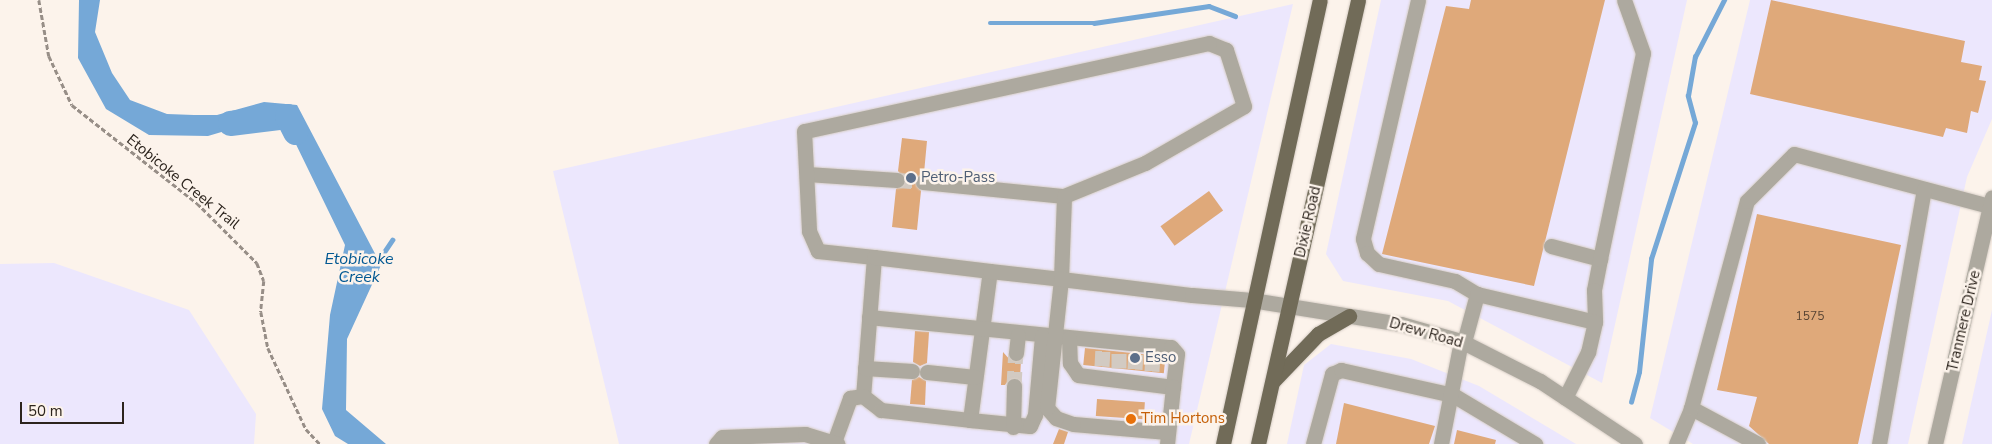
<!DOCTYPE html>
<html>
<head>
<meta charset="utf-8">
<style>
	body { margin:0 }
	#map { position:relative; width:1992px; height:444px; overflow:hidden; background:#fcf3eb; font-family:"Nunito Sans",sans-serif }
	div>[style] { position:absolute }
	.industrial>* { inset:0; background:#ece7fd }
	.water>* { inset:0; background:#75a8d7 }
	.stream>* { height:4.5px; margin:-2.25px; padding:0 2.25px; transform-origin:2.25px; border-radius:2.25px; background:#75a8d7 }
	.river>* { height:25px; margin:-12.5px; padding:0 12.5px; transform-origin:12.5px; border-radius:12.5px; background:#75a8d7 }
	.building>* { inset:0; background:#dfa97a; transform-origin:0 0 }
	.minor-tunnel>* { height:15px; margin-top:-7.5px; transform-origin:0; background:repeating-linear-gradient(90deg,#d2cac2 0 15px,transparent 0 23px) }
	.path>* { height:2.5px; margin-top:-1.25px; transform-origin:0; background:repeating-linear-gradient(90deg,#978e87 0 5px,transparent 0 7.5px) }
	.roads { filter:drop-shadow(0 0 1px #d7cec6) drop-shadow(0 0 1px #d7cec6) }
	.minor>* { height:15px; margin:-7.5px; padding:0 7.5px; transform-origin:7.5px; border-radius:7.5px; background:#ada99f }
	.major>* { height:15px; margin:-7.5px; padding:0 7.5px; transform-origin:7.5px; border-radius:7.5px; background:#716b58 }
	.dots>* { width:14px; height:14px; translate:-50% -50%; box-sizing:border-box; border:2px solid #fcf3eb; border-radius:50% }
	span { translate:-50% -50%; white-space:nowrap; text-align:center; line-height:1.15; -webkit-text-stroke:5px #fcf3eb; paint-order:stroke }
	.number-label { font-size:12px; color:#594534 }
	.number-label span { -webkit-text-stroke-width:0 }
	.service-label { font-size:15px; color:#4e5e75 }
	.left { translate:0 -50%; text-align:left }
	.street-label { font-size:15px; color:#2c241d }
	.food-label { font-size:15px; color:#c56008 }
	.water-label { font-size:16px; color:#025892; font-style:italic }
	.scale { position:absolute; left:20px; top:402px; width:104px; height:22px; box-sizing:border-box; border:2px solid #2c241d; border-top:0; padding-left:6px; font-size:15px; line-height:18px; white-space:nowrap; color:#2c241d; -webkit-text-stroke:4px #fcf3eb; paint-order:stroke }
</style>
</head>
<body>
<div id="map">
	<div class="industrial">
		<div style="clip-path:polygon(1381px 0,1687px 0,1602px 383px,1448px 301px,1343px 281px,1326px 254px)"></div>
		<div style="clip-path:polygon(1750px 0,1992px 0,1992px 119px,1967px 177px,1908px 444px,1693px 444px,1650px 418px)"></div>
		<div style="clip-path:polygon(1293px 4px,1189px 444px,619px 444px,553px 171px)"></div>
		<div style="clip-path:polygon(54px 263px,189px 310px,256px 414px,254px 444px,0 444px,0 264px)"></div>
		<div style="clip-path:polygon(1992px 310px,1992px 444px,1962px 444px)"></div>
		<div style="clip-path:polygon(1331px 344px,1411px 359px,1479px 386px,1576px 444px,1287px 444px,1304px 365px)"></div>
	</div>
	<div class="water">
		<div style="clip-path:polygon(79px 0,100px 0,95px 32px,112px 73px,130px 100px,167px 114px,194px 115px,217px 115px,264px 102px,297px 105px,381px 265px,347px 339px,346px 410px,386px 444px,348px 444px,335px 436px,322px 409px,330px 315px,345px 245px,289px 130px,269px 118px,208px 136px,149px 135px,106px 109px,78px 58px)"></div>
	</div>
	<div class="stream">
		<div style="left:990px;top:23px;width:104px"></div>
		<div style="left:1094px;top:23px;width:116px;rotate:-8.4deg"></div>
		<div style="left:1209px;top:6px;width:28px;rotate:21deg"></div>
		<div style="left:376px;top:264px;width:29px;rotate:-56deg"></div>
		<div style="left:1631px;top:402px;width:31px;rotate:-75deg"></div>
		<div style="left:1639px;top:372px;width:114px;rotate:-83.9deg"></div>
		<div style="left:1651px;top:259px;width:143px;rotate:-72.1deg"></div>
		<div style="left:1695px;top:123px;width:28px;rotate:-105deg"></div>
		<div style="left:1688px;top:96px;width:40px;rotate:-80deg"></div>
		<div style="left:1695px;top:57px;width:64px;rotate:-63deg"></div>
	</div>
	<div class="river">
		<div style="left:230px;top:123px;width:57px;rotate:-7deg"></div>
		<div style="left:287px;top:116px;width:18px;rotate:63deg"></div>
	</div>
	<div class="building">
		<div style="clip-path:polygon(1471px 0,1605px 0,1534px 286px,1382px 254px,1446px 6px,1469px 9px)"></div>
		<div style="clip-path:polygon(1771px 0,1965px 41px,1961px 62px,1982px 66px,1979px 80px,1986px 81px,1978px 113px,1971px 111px,1967px 133px,1946px 128px,1943px 137px,1750px 94px)"></div>
		<div style="clip-path:polygon(902px 138px,927px 141px,924px 173px,914px 181px,921px 191px,917px 230px,892px 227px,896px 189px,906px 181px,898px 171px)"></div>
		<div style="left:1209px;top:191px;width:24px;height:60px;rotate:54deg"></div>
		<div style="clip-path:polygon(1757px 214px,1901px 245px,1858px 444px,1769px 444px,1749px 426px,1757px 397px,1717px 390px)"></div>
		<div style="clip-path:polygon(915px 331px,929px 332px,927px 363px,920px 366px,913px 362px)"></div>
		<div style="left:1085px;top:348px;width:81px;height:17px;rotate:6deg"></div>
		<div style="clip-path:polygon(1003px 352px,1011px 361px,1021px 360px,1020px 379px,1010px 378px,1005px 385px,1001px 385px)"></div>
		<div style="clip-path:polygon(919px 377px,926px 381px,925px 405px,910px 404px,912px 380px)"></div>
		<div style="left:1097px;top:399px;width:48px;height:17px;rotate:4deg"></div>
		<div style="clip-path:polygon(1344px 403px,1435px 426px,1429px 444px,1336px 444px)"></div>
		<div style="clip-path:polygon(1059px 429px,1068px 432px,1064px 444px,1053px 444px)"></div>
		<div style="clip-path:polygon(1457px 430px,1496px 440px,1495px 444px,1454px 444px)"></div>
	</div>
	<div class="minor-tunnel">
		<div style="left:897px;top:180px;width:26px;rotate:4deg"></div>
		<div style="left:1102px;top:366px;width:17px;rotate:-87deg"></div>
		<div style="left:1119px;top:368px;width:18px;rotate:-90deg"></div>
		<div style="left:1135px;top:369px;width:17px;rotate:-87deg"></div>
		<div style="left:1152px;top:371px;width:18px;rotate:-87deg"></div>
		<div style="left:1014px;top:386px;width:33px;rotate:-87deg"></div>
	</div>
	<div class="path">
		<div style="left:39px;top:0;width:57px;rotate:79.9deg"></div>
		<div style="left:49px;top:56px;width:54px;rotate:64.9deg"></div>
		<div style="left:72px;top:105px;width:159px;rotate:38.1deg"></div>
		<div style="left:197px;top:203px;width:85px;rotate:45deg"></div>
		<div style="left:257px;top:263px;width:19px;rotate:69deg"></div>
		<div style="left:264px;top:281px;width:31px;rotate:96deg"></div>
		<div style="left:261px;top:312px;width:37px;rotate:79deg"></div>
		<div style="left:268px;top:348px;width:89px;rotate:64.9deg"></div>
		<div style="left:306px;top:429px;width:21px;rotate:47deg"></div>
	</div>
	<div class="roads">
		<div class="minor">
			<div style="left:1418px;top:0;width:245px;rotate:103deg"></div>
			<div style="left:1363px;top:239px;width:15px;rotate:74deg"></div>
			<div style="left:1367px;top:253px;width:16px;rotate:43deg"></div>
			<div style="left:1379px;top:264px;width:78px;rotate:12.6deg"></div>
			<div style="left:1455px;top:281px;width:26px;rotate:31deg"></div>
			<div style="left:807px;top:174px;width:90px;rotate:3.8deg"></div>
			<div style="left:923px;top:182px;width:142px;rotate:5.7deg"></div>
			<div style="left:1551px;top:246px;width:51px;rotate:14.9deg"></div>
			<div style="left:1600px;top:259px;width:32px;rotate:101deg"></div>
			<div style="left:1594px;top:290px;width:32px;rotate:88deg"></div>
			<div style="left:874px;top:257px;width:139px;rotate:94.5deg"></div>
			<div style="left:863px;top:396px;width:23px;rotate:38deg"></div>
			<div style="left:881px;top:410px;width:90px;rotate:6.4deg"></div>
			<div style="left:970px;top:420px;width:150px;rotate:-82.4deg"></div>
			<div style="left:1600px;top:259px;width:210px;rotate:-78.2deg"></div>
			<div style="left:1643px;top:53px;width:56px;rotate:-109.7deg"></div>
			<div style="left:869px;top:317px;width:303px;rotate:5.7deg"></div>
			<div style="left:1171px;top:347px;width:9px;rotate:49deg"></div>
			<div style="left:1177px;top:354px;width:33px;rotate:97deg"></div>
			<div style="left:1069px;top:338px;width:25px;rotate:88deg"></div>
			<div style="left:1070px;top:363px;width:14px;rotate:56deg"></div>
			<div style="left:1078px;top:375px;width:96px;rotate:7.2deg"></div>
			<div style="left:1173px;top:387px;width:57px;rotate:96deg"></div>
			<div style="left:1464px;top:342px;width:50px;rotate:-74.8deg"></div>
			<div style="left:1477px;top:294px;width:121px;rotate:13.3deg"></div>
			<div style="left:1595px;top:322px;width:31px;rotate:103deg"></div>
			<div style="left:1588px;top:352px;width:51px;rotate:116.6deg"></div>
			<div style="left:1016px;top:353px;width:18px;rotate:-84deg"></div>
			<div style="left:865px;top:368px;width:47px;rotate:3.7deg"></div>
			<div style="left:927px;top:372px;width:48px;rotate:5.9deg"></div>
			<div style="left:1691px;top:408px;width:76px;rotate:28.2deg"></div>
			<div style="left:970px;top:420px;width:60px;rotate:5.7deg"></div>
			<div style="left:1030px;top:426px;width:12px;rotate:-66deg"></div>
			<div style="left:1035px;top:415px;width:79px;rotate:-84.9deg"></div>
			<div style="left:1013px;top:427px;width:41px;rotate:-88.6deg"></div>
			<div style="left:1167px;top:432px;width:94px;rotate:-175.1deg"></div>
			<div style="left:1073px;top:424px;width:18px;rotate:-161deg"></div>
			<div style="left:1056px;top:418px;width:13px;rotate:-132deg"></div>
			<div style="left:1047px;top:408px;width:130px;rotate:-83.8deg"></div>
			<div style="left:1061px;top:279px;width:83px;rotate:-87.9deg"></div>
			<div style="left:1064px;top:196px;width:87px;rotate:-22.2deg"></div>
			<div style="left:1145px;top:163px;width:114px;rotate:-29.9deg"></div>
			<div style="left:1244px;top:106px;width:59px;rotate:-107.8deg"></div>
			<div style="left:1226px;top:50px;width:18px;rotate:-158deg"></div>
			<div style="left:1209px;top:43px;width:414px;rotate:167.7deg"></div>
			<div style="left:804px;top:131px;width:100px;rotate:87.1deg"></div>
			<div style="left:809px;top:231px;width:22px;rotate:66deg"></div>
			<div style="left:818px;top:251px;width:56px;rotate:6.1deg"></div>
			<div style="left:874px;top:257px;width:117px;rotate:6.9deg"></div>
			<div style="left:990px;top:271px;width:71px;rotate:6.4deg"></div>
			<div style="left:1061px;top:279px;width:132px;rotate:7deg"></div>
			<div style="left:1192px;top:295px;width:60px;rotate:4.8deg"></div>
			<div style="left:1252px;top:300px;width:151px;rotate:9.2deg"></div>
			<div style="left:1401px;top:324px;width:62px;rotate:15.8deg"></div>
			<div style="left:1461px;top:341px;width:89px;rotate:26.9deg"></div>
			<div style="left:1540px;top:381px;width:114px;rotate:33.6deg"></div>
			<div style="left:834px;top:442px;width:47px;rotate:-70deg"></div>
			<div style="left:850px;top:398px;width:13px;rotate:-9deg"></div>
			<div style="left:716px;top:444px;width:9px;rotate:-49deg"></div>
			<div style="left:722px;top:437px;width:83px;rotate:-2.1deg"></div>
			<div style="left:805px;top:434px;width:34px;rotate:17deg"></div>
			<div style="left:1313px;top:444px;width:73px;rotate:-74.8deg"></div>
			<div style="left:1332px;top:374px;width:10px;rotate:-24deg"></div>
			<div style="left:1341px;top:370px;width:115px;rotate:12.6deg"></div>
			<div style="left:1453px;top:395px;width:96px;rotate:30.9deg"></div>
			<div style="left:1441px;top:444px;width:105px;rotate:-79deg"></div>
			<div style="left:1676px;top:444px;width:39px;rotate:-67deg"></div>
			<div style="left:1691px;top:408px;width:214px;rotate:-74.9deg"></div>
			<div style="left:1747px;top:201px;width:66px;rotate:-45deg"></div>
			<div style="left:1794px;top:154px;width:203px;rotate:14.9deg"></div>
			<div style="left:1879px;top:444px;width:259px;rotate:-80deg"></div>
			<div style="left:1935px;top:444px;width:253px;rotate:-77deg"></div>
		</div>
		<div class="major">
			<div style="left:1273px;top:381px;width:65px;rotate:-46.2deg"></div>
			<div style="left:1318px;top:334px;width:36px;rotate:-30deg"></div>
			<div style="left:1223px;top:444px;width:454px;rotate:-77.7deg"></div>
			<div style="left:1258px;top:444px;width:455px;rotate:-77.3deg"></div>
		</div>
	</div>
	<div class="dots">
		<div style="left:911px;top:178px;background:#5c6f8a"></div>
		<div style="left:1135px;top:358px;background:#5c6f8a"></div>
		<div style="left:1131px;top:419px;background:#e8710a"></div>
	</div>
	<div class="number-label">
		<span style="left:1810px;top:317px">1575</span>
	</div>
	<div class="service-label">
		<span class="left" style="left:921px;top:178px">Petro-Pass</span>
		<span class="left" style="left:1145px;top:358px">Esso</span>
	</div>
	<div class="street-label">
		<span style="left:183px;top:182px;rotate:39deg">Etobicoke Creek Trail</span>
		<span style="left:1308px;top:222px;rotate:-77deg">Dixie Road</span>
		<span style="left:1964px;top:321px;rotate:-77deg">Tranmere Drive</span>
		<span style="left:1426px;top:333px;rotate:16deg">Drew Road</span>
	</div>
	<div class="food-label">
		<span class="left" style="left:1141px;top:419px">Tim Hortons</span>
	</div>
	<div class="water-label">
		<span style="left:359px;top:268px">Etobicoke<br>Creek</span>
	</div>
	<div class="scale">50 m</div>
</div>
</body>
</html>
